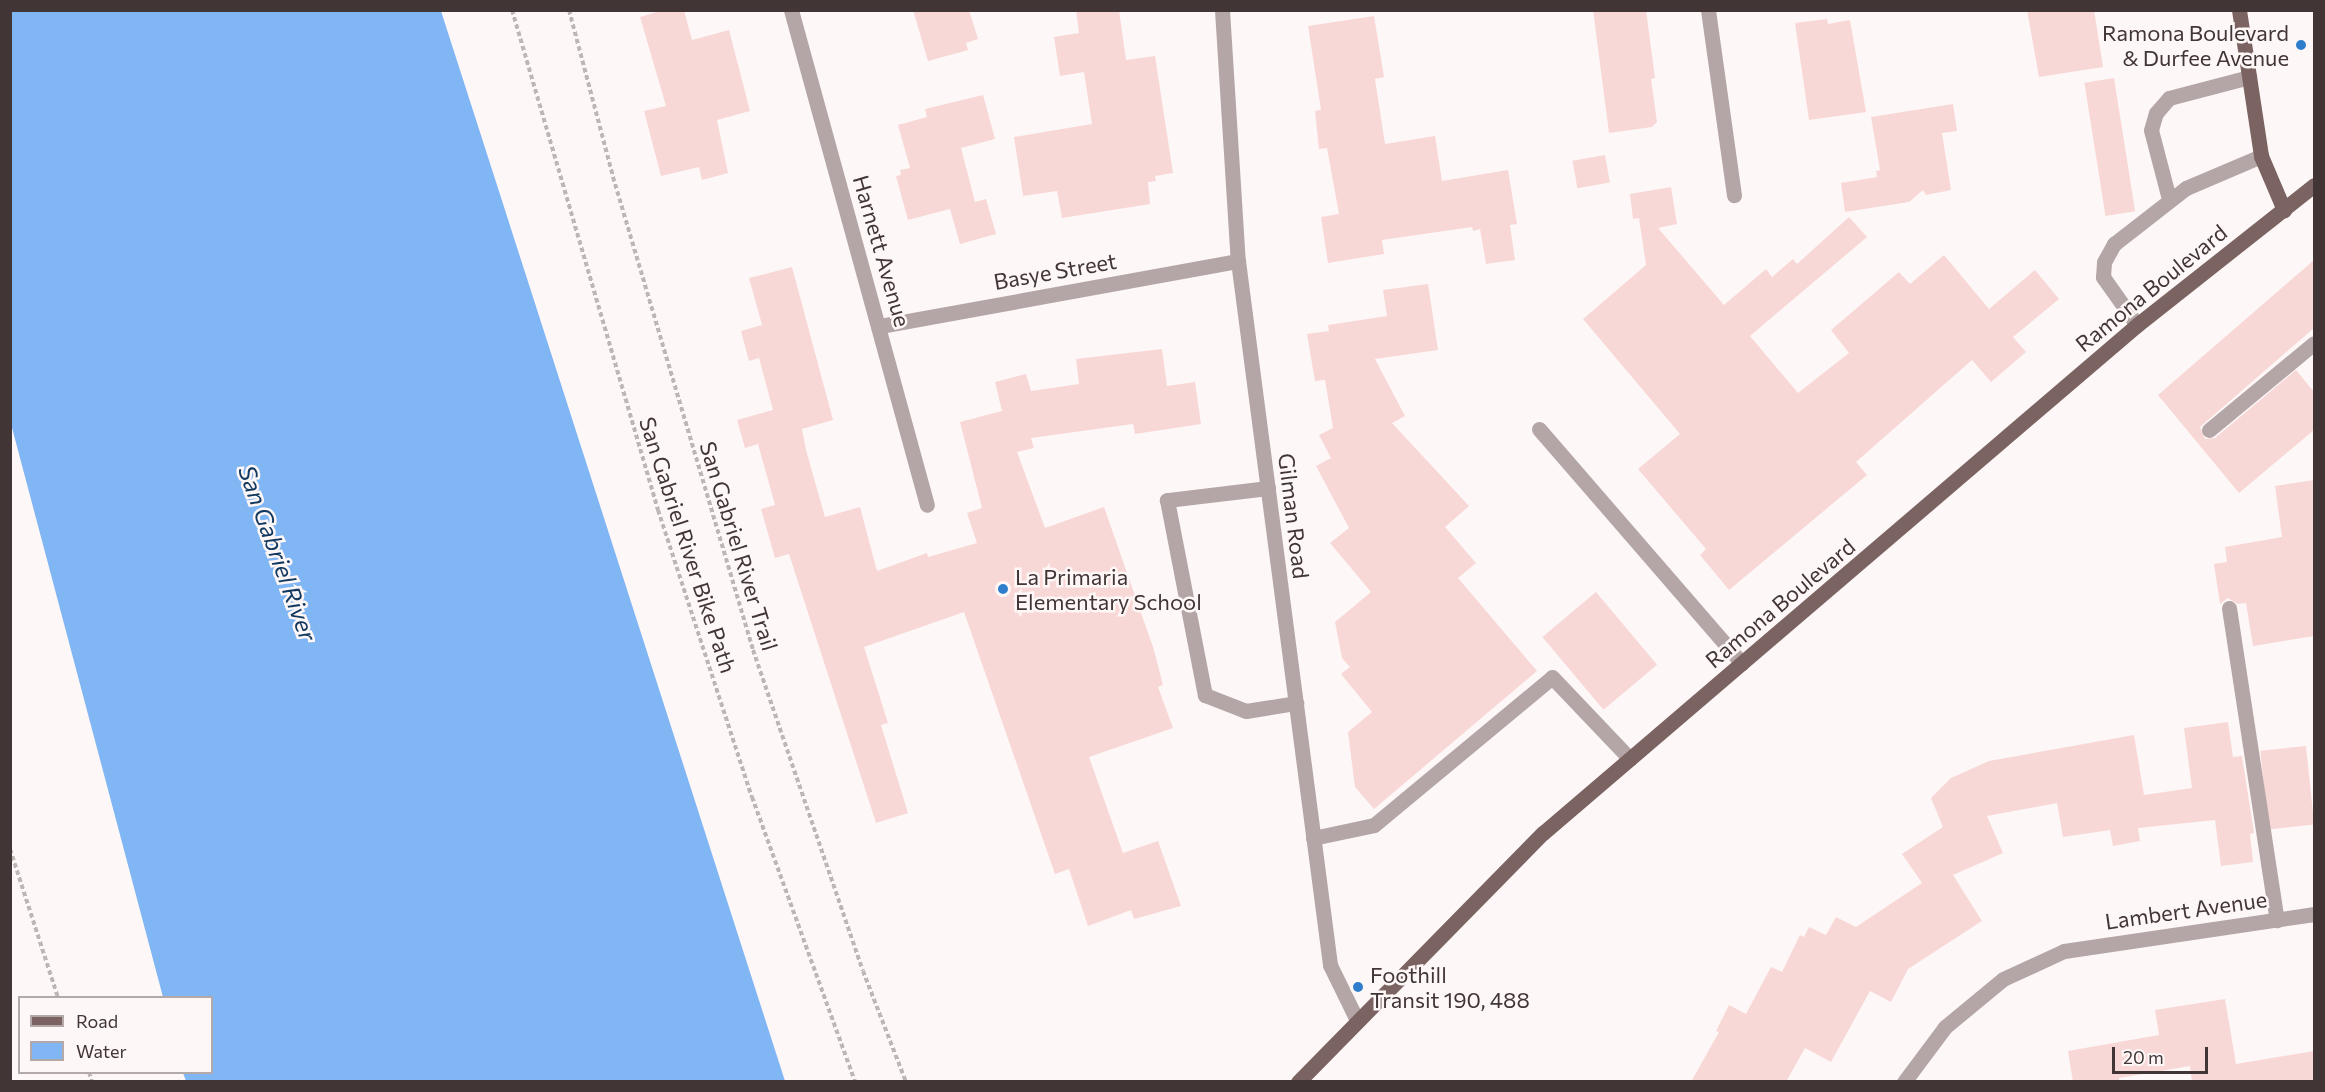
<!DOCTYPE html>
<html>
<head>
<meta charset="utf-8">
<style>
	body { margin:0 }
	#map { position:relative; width:2325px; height:1092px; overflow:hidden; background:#fef7f7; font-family:Commissioner,sans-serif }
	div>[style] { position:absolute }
	.water>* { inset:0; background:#80b6f3 }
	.building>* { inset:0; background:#f8d8d6; transform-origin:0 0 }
	.path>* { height:4px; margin-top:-2px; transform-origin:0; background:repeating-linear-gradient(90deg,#beb5b5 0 4.5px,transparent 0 7.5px) }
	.minor>* { height:15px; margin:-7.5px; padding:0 7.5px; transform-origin:7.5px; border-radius:7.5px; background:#b4a6a6 }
	.major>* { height:15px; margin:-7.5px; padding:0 7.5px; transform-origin:7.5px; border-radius:7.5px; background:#7a6361 }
	.dots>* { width:16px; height:16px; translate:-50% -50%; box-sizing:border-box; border:3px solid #fef7f7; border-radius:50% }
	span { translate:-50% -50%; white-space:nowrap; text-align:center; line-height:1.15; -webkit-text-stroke:5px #fef7f7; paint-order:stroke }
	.poi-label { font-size:22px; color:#423535 }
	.right { translate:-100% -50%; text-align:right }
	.left { translate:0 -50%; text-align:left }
	.street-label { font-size:22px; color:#423535 }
	.water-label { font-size:24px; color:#11385f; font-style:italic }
	.frame { position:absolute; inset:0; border:12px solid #423535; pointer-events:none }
	.legend { position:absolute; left:18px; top:996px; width:195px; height:78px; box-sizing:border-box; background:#fef7f7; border:2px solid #b3a9a9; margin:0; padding:8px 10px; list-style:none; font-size:18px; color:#423535 }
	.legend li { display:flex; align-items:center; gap:12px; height:30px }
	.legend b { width:30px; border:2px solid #b3a9a9 }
	.scale { position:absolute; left:2112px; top:1047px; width:96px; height:27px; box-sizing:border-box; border:3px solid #423535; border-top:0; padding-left:8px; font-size:18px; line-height:21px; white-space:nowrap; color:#423535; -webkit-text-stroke:4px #fef7f7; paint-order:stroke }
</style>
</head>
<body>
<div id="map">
	<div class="water">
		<div style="clip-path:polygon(10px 11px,441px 11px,785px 1081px,186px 1081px,183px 1073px,212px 1072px,212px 998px,163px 997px,11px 424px)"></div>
	</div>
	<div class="building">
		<div style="clip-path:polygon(663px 10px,684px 10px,692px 40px,729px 30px,750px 111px,717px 120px,728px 173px,702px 180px,699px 167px,661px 176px,644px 111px,666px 106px,640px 17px)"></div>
		<div style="clip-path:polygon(913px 10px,969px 10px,978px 39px,966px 43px,968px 50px,928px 61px)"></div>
		<div style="clip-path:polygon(1076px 10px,1119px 10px,1126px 60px,1155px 56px,1173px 173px,1155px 176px,1156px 181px,1148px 182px,1150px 204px,1062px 218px,1057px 191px,1023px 196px,1014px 137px,1092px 124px,1084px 72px,1060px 76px,1054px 37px,1079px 33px)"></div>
		<div style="clip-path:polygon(1593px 10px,1646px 10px,1655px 78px,1651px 79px,1657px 122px,1652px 127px,1609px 133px)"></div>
		<div style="clip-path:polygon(2027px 10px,2094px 10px,2103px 67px,2039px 77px)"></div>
		<div style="clip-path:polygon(1374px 16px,1384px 77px,1375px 79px,1385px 144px,1435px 136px,1442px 181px,1508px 170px,1517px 224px,1510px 225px,1515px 260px,1486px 264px,1480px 229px,1473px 231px,1472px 227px,1382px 240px,1384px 254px,1328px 263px,1321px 217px,1339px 214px,1327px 148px,1319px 149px,1315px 111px,1321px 110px,1308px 26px)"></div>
		<div style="clip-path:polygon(1827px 19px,1828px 24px,1850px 20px,1866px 112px,1809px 120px,1795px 23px)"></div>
		<div style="left:2114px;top:78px;width:135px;height:30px;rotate:81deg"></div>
		<div style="clip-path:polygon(983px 95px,995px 139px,961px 148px,975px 202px,986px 199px,996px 234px,960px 244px,950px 209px,908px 220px,896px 176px,901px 175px,900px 170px,910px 168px,898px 125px,927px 117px,925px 109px)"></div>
		<div style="clip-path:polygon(1953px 104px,1957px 131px,1942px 133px,1951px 190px,1926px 195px,1923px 190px,1909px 202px,1845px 212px,1841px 183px,1877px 177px,1876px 171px,1880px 170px,1871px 117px)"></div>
		<div style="left:1605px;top:155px;width:28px;height:33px;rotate:80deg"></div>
		<div style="clip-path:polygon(1671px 187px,1677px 224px,1658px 228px,1724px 305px,1766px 269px,1772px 277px,1793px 259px,1797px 264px,1849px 217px,1867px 237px,1750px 336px,1798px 393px,1849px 353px,1831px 330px,1899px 272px,1910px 284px,1944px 255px,1989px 309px,2035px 270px,2059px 299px,2013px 337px,2026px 352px,1991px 382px,1972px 360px,1856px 462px,1867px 475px,1729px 590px,1700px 555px,1706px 549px,1638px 469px,1680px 434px,1583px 319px,1646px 265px,1639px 218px,1633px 219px,1630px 194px)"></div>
		<div style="clip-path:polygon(2314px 260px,2314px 328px,2200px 427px,2205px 439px,2215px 438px,2296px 370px,2314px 392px,2314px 430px,2239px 493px,2158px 395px)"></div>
		<div style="clip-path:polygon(792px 267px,833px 420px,802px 429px,806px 450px,825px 517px,860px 507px,877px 571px,927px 553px,928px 557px,977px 543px,967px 513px,982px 508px,960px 422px,1002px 411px,995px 382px,1026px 374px,1031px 391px,1079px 384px,1076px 359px,1162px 349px,1167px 386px,1195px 382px,1201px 424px,1135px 434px,1133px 424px,1031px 438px,1034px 448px,1017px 452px,1045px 528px,1104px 507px,1154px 650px,1163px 685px,1158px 687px,1173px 728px,1089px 757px,1123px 853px,1158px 841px,1181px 906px,1134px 919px,1131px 910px,1088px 926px,1069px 869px,1055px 874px,964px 612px,864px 647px,888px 723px,881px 725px,908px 813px,876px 823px,789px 554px,775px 558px,761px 509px,775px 505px,758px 444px,745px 448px,737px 420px,773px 410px,759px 358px,749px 361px,741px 331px,762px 325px,749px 278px)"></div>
		<div style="clip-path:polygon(1428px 284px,1438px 350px,1375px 359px,1405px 416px,1392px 423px,1469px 506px,1445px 527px,1476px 563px,1458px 578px,1537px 671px,1374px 809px,1355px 787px,1348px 732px,1372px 712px,1341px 674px,1350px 667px,1342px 658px,1335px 622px,1371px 592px,1330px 543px,1349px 528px,1316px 466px,1331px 458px,1319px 435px,1333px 428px,1325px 380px,1315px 381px,1307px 334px,1329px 331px,1328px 325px,1387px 316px,1383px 290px)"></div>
		<div style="clip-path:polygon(2314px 480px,2314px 636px,2253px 646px,2246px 603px,2238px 604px,2228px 598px,2220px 604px,2214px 564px,2227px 562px,2225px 547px,2282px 537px,2275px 486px)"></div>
		<div style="left:1596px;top:592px;width:95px;height:70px;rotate:50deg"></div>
		<div style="clip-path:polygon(2228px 722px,2233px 757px,2242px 756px,2254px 833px,2250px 834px,2253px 862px,2221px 866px,2215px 820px,2138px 828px,2140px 841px,2113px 846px,2110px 830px,2063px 837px,2057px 803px,1987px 816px,2003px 853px,1953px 875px,1982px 921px,1908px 969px,1891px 1002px,1870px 991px,1831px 1062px,1805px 1048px,1786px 1082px,1691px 1082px,1719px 1032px,1716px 1031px,1729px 1005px,1746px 1014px,1771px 967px,1782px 972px,1800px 935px,1804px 937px,1809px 927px,1826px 935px,1836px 917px,1856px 927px,1922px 883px,1902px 854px,1943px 827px,1931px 798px,1951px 778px,1989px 761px,2134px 735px,2144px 795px,2192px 788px,2184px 728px)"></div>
		<div style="left:2306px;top:746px;width:79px;height:46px;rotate:84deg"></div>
		<div style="clip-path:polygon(2225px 999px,2236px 1064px,2314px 1051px,2314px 1082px,2192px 1082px,2190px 1066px,2119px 1078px,2119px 1082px,2073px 1082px,2068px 1051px,2159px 1035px,2155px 1010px)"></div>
	</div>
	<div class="path">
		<div style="left:512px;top:10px;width:521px;rotate:73.72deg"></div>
		<div style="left:658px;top:510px;width:302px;rotate:71.9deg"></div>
		<div style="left:752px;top:797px;width:303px;rotate:70.1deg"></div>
		<div style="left:569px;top:10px;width:173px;rotate:75.2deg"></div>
		<div style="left:613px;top:177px;width:493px;rotate:73.5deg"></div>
		<div style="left:753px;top:650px;width:339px;rotate:71.1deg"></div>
		<div style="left:863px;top:971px;width:119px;rotate:68.8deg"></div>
		<div style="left:10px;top:849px;width:157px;rotate:72.1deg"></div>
		<div style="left:89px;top:1072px;width:10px;rotate:73deg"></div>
	</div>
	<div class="minor">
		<div style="left:791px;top:10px;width:513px;rotate:74.64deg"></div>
		<div style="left:1222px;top:10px;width:252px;rotate:86.4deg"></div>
		<div style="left:1238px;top:261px;width:710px;rotate:82.55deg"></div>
		<div style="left:1330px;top:965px;width:61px;rotate:63.9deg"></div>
		<div style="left:1708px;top:10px;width:187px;rotate:82deg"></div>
		<div style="left:2169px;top:199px;width:71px;rotate:-104.6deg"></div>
		<div style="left:2151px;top:130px;width:18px;rotate:-74deg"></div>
		<div style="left:2156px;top:113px;width:20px;rotate:-49deg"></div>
		<div style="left:2169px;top:98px;width:83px;rotate:-14.7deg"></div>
		<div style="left:2137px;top:325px;width:59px;rotate:-125.3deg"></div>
		<div style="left:2103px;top:277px;width:15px;rotate:-86deg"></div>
		<div style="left:2104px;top:262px;width:21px;rotate:-61deg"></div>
		<div style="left:2114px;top:244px;width:91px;rotate:-37.9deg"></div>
		<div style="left:2186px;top:188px;width:82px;rotate:-23.1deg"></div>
		<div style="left:880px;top:326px;width:364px;rotate:-10.3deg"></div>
		<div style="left:1539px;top:429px;width:310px;rotate:49.1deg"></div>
		<div style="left:2209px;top:430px;width:136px;rotate:-39.6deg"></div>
		<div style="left:1268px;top:488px;width:102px;rotate:173.2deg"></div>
		<div style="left:1167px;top:500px;width:199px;rotate:79deg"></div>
		<div style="left:1205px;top:695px;width:44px;rotate:21.3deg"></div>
		<div style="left:1246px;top:711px;width:51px;rotate:-9.1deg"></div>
		<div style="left:2229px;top:608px;width:316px;rotate:81.3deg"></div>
		<div style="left:1313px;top:838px;width:62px;rotate:-12deg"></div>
		<div style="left:1374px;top:825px;width:231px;rotate:-39.7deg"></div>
		<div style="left:1552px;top:677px;width:113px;rotate:46.4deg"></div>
		<div style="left:1904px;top:1082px;width:69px;rotate:-53.3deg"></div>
		<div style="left:1945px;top:1027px;width:75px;rotate:-39.6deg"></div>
		<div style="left:2003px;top:979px;width:67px;rotate:-24.7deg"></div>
		<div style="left:2064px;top:951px;width:253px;rotate:-8.4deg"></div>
	</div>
	<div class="major">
		<div style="left:2239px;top:10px;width:148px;rotate:81.4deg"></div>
		<div style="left:2261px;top:156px;width:59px;rotate:66.9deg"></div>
		<div style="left:1298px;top:1082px;width:349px;rotate:-45.5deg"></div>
		<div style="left:1543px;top:833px;width:782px;rotate:-40.54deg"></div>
		<div style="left:2137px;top:325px;width:226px;rotate:-38.3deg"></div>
	</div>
	<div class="dots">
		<div style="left:2301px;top:45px;background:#2e7ecd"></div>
		<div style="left:1003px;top:589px;background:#2e7ecd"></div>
		<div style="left:1358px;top:987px;background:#2e7ecd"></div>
	</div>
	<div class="poi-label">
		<span class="right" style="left:2289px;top:45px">Ramona Boulevard<br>&amp; Durfee Avenue</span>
		<span class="left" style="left:1015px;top:589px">La Primaria<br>Elementary School</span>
		<span class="left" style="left:1370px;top:987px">Foothill<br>Transit 190, 488</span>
	</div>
	<div class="street-label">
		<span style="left:882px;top:251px;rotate:74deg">Harnett Avenue</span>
		<span style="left:1055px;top:271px;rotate:-10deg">Basye Street</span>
		<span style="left:2151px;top:288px;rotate:-39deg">Ramona Boulevard</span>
		<span style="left:1294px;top:516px;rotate:83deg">Gilman Road</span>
		<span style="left:688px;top:545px;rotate:72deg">San Gabriel River Bike Path</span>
		<span style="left:739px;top:546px;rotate:73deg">San Gabriel River Trail</span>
		<span style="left:1780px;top:603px;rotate:-40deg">Ramona Boulevard</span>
		<span style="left:2186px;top:910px;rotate:-8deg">Lambert Avenue</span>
	</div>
	<div class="water-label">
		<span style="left:278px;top:553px;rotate:70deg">San Gabriel River</span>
	</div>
	<div class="frame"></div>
	<ul class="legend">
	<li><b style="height:8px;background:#7a6361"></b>Road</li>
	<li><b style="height:16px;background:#80b6f3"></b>Water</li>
	</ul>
	<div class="scale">20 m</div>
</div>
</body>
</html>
